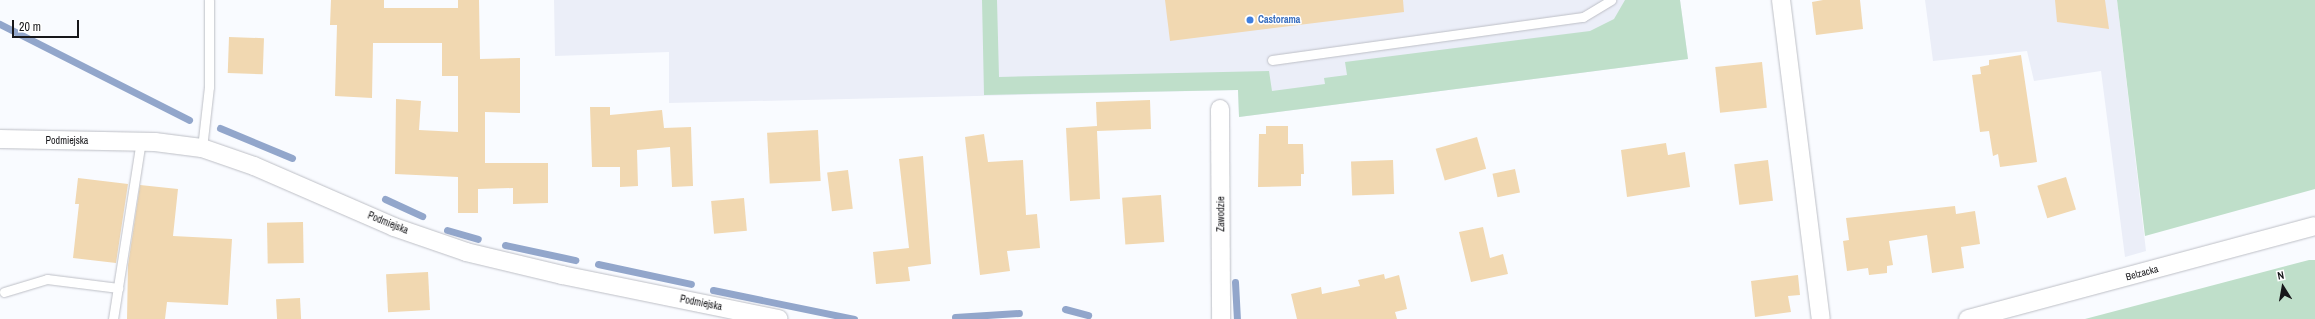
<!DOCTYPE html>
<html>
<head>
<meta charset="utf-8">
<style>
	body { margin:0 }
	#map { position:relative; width:2315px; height:319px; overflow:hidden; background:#f9fbff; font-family:"Archivo Narrow",sans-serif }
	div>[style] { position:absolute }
	.built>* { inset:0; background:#ebeef8 }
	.green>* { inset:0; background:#bfdfca }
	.stream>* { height:7px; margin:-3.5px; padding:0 3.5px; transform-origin:3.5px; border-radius:3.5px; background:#92a6cb }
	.building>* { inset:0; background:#f1d8b1; transform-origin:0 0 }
	.roads { filter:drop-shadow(0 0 1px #bdbfc6) drop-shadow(0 0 1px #bdbfc6) }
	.service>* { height:9px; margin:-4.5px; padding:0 4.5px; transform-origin:4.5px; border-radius:4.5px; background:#fff }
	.minor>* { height:18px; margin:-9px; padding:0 9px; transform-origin:9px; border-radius:9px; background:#fff }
	.dots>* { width:11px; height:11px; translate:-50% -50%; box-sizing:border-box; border:2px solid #fff; border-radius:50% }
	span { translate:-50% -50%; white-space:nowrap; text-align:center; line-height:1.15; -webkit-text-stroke:3px #fff; paint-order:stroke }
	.shop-label { font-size:10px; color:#366cbe; font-weight:700 }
	.left { translate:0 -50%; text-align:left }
	.street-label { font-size:10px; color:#17171a }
	.north { position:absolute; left:2263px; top:267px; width:40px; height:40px; -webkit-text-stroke:3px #fff; paint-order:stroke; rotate:349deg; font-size:11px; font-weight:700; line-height:16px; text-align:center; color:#17171a }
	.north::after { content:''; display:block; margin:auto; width:14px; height:18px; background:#17171a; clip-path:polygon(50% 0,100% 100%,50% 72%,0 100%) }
	.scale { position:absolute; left:12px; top:20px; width:67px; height:18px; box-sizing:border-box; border:2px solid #17171a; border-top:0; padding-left:5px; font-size:12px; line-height:14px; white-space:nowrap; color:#17171a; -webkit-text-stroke:3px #fff; paint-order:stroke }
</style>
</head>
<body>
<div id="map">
	<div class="built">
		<div style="clip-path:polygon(554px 0,1680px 0,1688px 59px,1239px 117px,1238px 90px,669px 103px,669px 52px,555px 56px)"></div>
		<div style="clip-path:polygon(1925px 0,2117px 0,2146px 251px,2125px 257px,2101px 71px,2034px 81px,2027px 51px,1933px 61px)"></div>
	</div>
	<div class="green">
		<div style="clip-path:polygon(982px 0,997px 0,999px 77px,1269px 71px,1272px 91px,1325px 84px,1324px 78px,1347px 75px,1345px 62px,1590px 31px,1614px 19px,1625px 0,1680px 0,1688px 59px,1239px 117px,1238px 90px,984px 95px)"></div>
		<div style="clip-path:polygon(2117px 0,2315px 0,2315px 189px,2145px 236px)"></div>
		<div style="clip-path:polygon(2309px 260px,2315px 260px,2315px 319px,2085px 319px)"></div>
	</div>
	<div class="stream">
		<div style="left:0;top:24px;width:212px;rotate:26.9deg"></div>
		<div style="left:220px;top:128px;width:78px;rotate:22.6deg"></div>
		<div style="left:385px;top:199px;width:41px;rotate:24.7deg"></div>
		<div style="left:447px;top:230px;width:32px;rotate:16deg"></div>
		<div style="left:505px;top:245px;width:72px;rotate:12.1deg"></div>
		<div style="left:598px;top:264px;width:95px;rotate:12.1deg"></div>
		<div style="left:1235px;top:282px;width:37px;rotate:87deg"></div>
		<div style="left:713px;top:290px;width:144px;rotate:11.6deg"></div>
		<div style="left:1065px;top:309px;width:24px;rotate:15deg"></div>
		<div style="left:955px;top:317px;width:64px;rotate:-3.6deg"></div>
	</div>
	<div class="building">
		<div style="clip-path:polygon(331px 0,384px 0,384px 8px,458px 8px,458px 0,479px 0,480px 59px,520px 58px,520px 113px,485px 112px,485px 163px,548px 163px,548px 203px,513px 204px,513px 188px,478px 189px,478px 213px,458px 213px,458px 177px,395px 174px,396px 99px,421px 101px,419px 130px,458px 132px,458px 76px,442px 76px,442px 43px,373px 43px,372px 98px,335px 96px,337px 25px,330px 25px)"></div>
		<div style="clip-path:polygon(1165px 0,1403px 0,1404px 12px,1170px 41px)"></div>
		<div style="clip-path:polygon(1823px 0,1860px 0,1863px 29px,1816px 35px,1812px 2px)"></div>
		<div style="clip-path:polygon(2055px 0,2105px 0,2109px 29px,2057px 22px)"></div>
		<div style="left:229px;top:37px;width:35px;height:36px;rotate:2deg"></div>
		<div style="clip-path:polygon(2021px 55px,2037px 162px,2000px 167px,1998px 154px,1993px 156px,1989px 131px,1980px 132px,1972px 75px,1981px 74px,1980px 67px,1989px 65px,1989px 60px)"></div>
		<div style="left:1762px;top:62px;width:46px;height:47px;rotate:84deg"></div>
		<div style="clip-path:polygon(1150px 100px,1151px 129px,1097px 131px,1100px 199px,1070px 201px,1066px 128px,1097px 126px,1096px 102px)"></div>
		<div style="clip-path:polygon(590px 107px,610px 107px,610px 115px,662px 110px,664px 128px,691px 127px,693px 186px,672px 187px,670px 147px,637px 150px,638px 186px,620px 187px,620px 167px,592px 167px)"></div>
		<div style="clip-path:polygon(1266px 126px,1288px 126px,1288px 144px,1303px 144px,1304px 174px,1301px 174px,1301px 186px,1258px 187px,1259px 134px,1266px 134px)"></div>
		<div style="left:818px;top:130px;width:51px;height:51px;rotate:87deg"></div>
		<div style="clip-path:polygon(984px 134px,988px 162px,1023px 160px,1026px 215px,1037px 214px,1040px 248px,1007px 251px,1010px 271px,980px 275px,965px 137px)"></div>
		<div style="left:1477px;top:137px;width:33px;height:43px;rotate:74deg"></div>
		<div style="clip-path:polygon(1666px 143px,1668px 155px,1685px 152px,1690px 187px,1627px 197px,1621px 150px)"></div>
		<div style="clip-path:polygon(923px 156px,931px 264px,908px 267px,910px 281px,876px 284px,873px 252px,909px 248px,899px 159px)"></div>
		<div style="left:1393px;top:160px;width:34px;height:42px;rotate:88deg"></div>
		<div style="left:1768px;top:160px;width:41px;height:34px;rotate:83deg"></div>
		<div style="left:1515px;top:169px;width:24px;height:23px;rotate:78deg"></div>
		<div style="left:848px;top:170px;width:39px;height:21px;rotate:83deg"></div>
		<div style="left:2066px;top:177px;width:34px;height:30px;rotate:73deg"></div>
		<div style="clip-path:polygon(78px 178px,128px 184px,116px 263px,73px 258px,79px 204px,75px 204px)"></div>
		<div style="clip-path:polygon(140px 185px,178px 189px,173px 236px,232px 239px,228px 305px,167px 302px,165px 319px,127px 319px,128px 265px)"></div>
		<div style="left:1161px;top:195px;width:47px;height:39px;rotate:86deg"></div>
		<div style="left:744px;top:198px;width:33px;height:33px;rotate:85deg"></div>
		<div style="clip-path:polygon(1955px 206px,1956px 214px,1975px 211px,1980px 244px,1961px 247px,1964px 268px,1932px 273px,1927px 235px,1889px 241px,1893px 265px,1887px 266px,1887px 273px,1869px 275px,1868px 268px,1847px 271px,1843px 241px,1849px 240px,1846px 218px)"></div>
		<div style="left:303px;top:222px;width:41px;height:36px;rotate:89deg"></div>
		<div style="clip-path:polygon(1483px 227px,1490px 258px,1503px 254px,1508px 274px,1471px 282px,1459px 232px)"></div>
		<div style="left:428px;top:272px;width:38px;height:42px;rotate:87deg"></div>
		<div style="clip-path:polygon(1384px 274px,1385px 279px,1399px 275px,1407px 309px,1395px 312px,1397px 319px,1297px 319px,1291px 294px,1321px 287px,1322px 294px,1360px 286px,1358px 280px)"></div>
		<div style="clip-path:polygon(1798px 275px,1800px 295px,1788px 296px,1791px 312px,1755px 317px,1751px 281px)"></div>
		<div style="left:300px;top:298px;width:21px;height:24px;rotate:87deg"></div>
	</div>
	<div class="roads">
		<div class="service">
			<div style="left:1272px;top:60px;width:314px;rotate:-7.9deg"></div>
			<div style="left:1583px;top:17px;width:33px;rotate:-31deg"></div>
			<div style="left:202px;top:148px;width:61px;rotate:-83.5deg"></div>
			<div style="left:209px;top:87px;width:87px;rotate:-90deg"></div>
			<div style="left:4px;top:292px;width:45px;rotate:-16.8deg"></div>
			<div style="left:47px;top:279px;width:72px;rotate:7.2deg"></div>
			<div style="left:113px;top:319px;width:180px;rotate:-81.1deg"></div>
		</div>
		<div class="minor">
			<div style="left:1781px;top:0;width:321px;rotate:82.9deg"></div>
			<div style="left:1220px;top:109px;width:210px;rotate:89.7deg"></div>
			<div style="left:0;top:139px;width:155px;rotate:1.1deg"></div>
			<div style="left:155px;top:142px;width:47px;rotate:7.3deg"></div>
			<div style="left:202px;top:148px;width:55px;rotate:19.1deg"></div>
			<div style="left:254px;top:166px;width:153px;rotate:23.5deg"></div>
			<div style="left:394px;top:227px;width:76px;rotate:19.1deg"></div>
			<div style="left:466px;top:252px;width:99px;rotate:13.5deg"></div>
			<div style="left:562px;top:275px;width:221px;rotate:11.5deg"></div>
			<div style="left:1968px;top:319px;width:359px;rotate:-15deg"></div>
		</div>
	</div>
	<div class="dots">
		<div style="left:1250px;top:20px;background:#3f7fe0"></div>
	</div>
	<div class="shop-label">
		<span class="left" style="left:1258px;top:20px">Castorama</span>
	</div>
	<div class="street-label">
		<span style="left:67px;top:141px">Podmiejska</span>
		<span style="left:1221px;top:214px;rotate:-90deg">Zawodzie</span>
		<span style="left:388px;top:223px;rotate:22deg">Podmiejska</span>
		<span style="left:2142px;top:273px;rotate:-15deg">Belzacka</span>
		<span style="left:701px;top:303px;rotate:11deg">Podmiejska</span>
	</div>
	<div class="north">N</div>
	<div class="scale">20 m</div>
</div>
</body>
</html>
